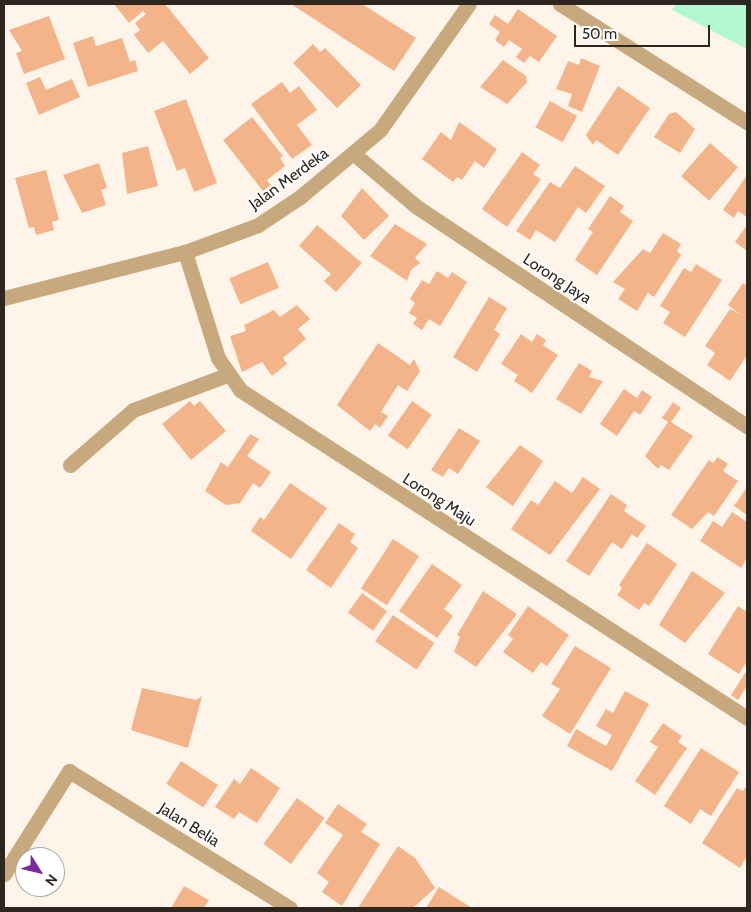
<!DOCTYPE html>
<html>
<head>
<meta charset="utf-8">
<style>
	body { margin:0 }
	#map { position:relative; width:751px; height:912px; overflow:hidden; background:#fff4e9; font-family:Cabin,sans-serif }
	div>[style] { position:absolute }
	.green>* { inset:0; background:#b1f8d1 }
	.building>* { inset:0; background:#f3b48a; transform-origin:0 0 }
	.minor>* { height:15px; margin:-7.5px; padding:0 7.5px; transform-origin:7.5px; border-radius:7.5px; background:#c7a97d }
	span { translate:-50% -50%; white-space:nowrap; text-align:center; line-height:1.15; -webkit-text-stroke:4px #fff; paint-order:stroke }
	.street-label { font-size:16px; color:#2d2720 }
	.frame { position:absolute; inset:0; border:5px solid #2d2720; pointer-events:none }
	.north { position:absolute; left:15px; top:847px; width:50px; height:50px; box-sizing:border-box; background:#fff; border:1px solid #aba9a6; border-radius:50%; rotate:126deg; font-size:14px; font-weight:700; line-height:20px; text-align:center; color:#2d2720 }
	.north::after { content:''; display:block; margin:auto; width:18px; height:22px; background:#78299a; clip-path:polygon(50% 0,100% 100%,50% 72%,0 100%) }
	.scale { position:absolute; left:574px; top:25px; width:136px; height:22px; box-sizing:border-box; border:2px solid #2d2720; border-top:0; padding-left:6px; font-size:15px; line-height:18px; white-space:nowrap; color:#2d2720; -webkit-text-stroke:4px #fff; paint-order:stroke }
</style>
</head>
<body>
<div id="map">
	<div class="green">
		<div style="clip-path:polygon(676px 4px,747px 4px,747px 49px,672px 10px)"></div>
	</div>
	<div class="building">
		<div style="clip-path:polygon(114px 4px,165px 4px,209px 58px,190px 74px,163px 41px,148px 53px,134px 35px,140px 30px,135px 23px,146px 14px,143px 11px,129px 23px)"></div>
		<div style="clip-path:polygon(291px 4px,362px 4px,416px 38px,394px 71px)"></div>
		<div style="clip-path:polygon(518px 9px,557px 36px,539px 62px,530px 56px,524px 63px,516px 57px,522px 49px,509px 40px,504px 47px,495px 40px,500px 32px,489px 24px,495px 15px,508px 24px)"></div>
		<div style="clip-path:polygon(49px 16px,65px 59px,24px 74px,16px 53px,22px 51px,9px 30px)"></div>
		<div style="clip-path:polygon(93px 36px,96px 46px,122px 38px,130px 62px,135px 60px,138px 71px,88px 87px,73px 43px)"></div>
		<div style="clip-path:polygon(313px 44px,320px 52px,325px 48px,361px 85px,337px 108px,293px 63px)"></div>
		<div style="clip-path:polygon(581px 58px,600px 66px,582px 112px,568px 106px,572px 94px,556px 89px,568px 61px,579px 65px)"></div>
		<div style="clip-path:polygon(503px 60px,526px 76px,527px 82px,507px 104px,480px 87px)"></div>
		<div style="clip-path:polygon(40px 77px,46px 90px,72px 79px,80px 97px,39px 115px,26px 83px)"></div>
		<div style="clip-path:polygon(282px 82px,290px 93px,299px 86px,317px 110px,297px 125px,312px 145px,292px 159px,251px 104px)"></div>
		<div style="clip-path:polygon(618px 86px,650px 108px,618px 155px,596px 140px,593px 145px,586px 135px)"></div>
		<div style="clip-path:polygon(186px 99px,217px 183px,194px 192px,185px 168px,177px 171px,154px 111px)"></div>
		<div style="left:550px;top:101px;width:31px;height:30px;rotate:29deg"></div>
		<div style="clip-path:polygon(676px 112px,695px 129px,680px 153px,654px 137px,669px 114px)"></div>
		<div style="clip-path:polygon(252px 117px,283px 156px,280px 158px,285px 166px,267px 180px,271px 185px,263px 191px,223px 140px)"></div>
		<div style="clip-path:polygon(459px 122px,497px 149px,484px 168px,475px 161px,462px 180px,457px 177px,453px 182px,422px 159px,441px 132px,451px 140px)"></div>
		<div style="left:710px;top:143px;width:37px;height:44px;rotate:41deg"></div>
		<div style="clip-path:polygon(148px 146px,158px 186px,127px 194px,122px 153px)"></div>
		<div style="clip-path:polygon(522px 152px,540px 165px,533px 174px,541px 179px,507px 227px,482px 209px)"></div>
		<div style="clip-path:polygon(99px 163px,107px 188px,101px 190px,106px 205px,82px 213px,63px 175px)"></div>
		<div style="clip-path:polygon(575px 166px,605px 186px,586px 213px,578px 207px,555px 242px,536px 230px,530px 240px,516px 231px,550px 182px,560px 188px)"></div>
		<div style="clip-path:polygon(46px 170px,59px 220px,52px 222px,54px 230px,36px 235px,34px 227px,29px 228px,15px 178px)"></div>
		<div style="clip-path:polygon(747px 175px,747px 217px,738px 211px,734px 218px,723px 210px)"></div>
		<div style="clip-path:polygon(362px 188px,389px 216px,364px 240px,341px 216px)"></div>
		<div style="clip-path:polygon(610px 196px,624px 206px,620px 212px,633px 221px,597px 275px,575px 260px,593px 232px,588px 229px)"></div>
		<div style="clip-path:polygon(395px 224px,427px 244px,415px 258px,420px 263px,411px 270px,407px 281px,370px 256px)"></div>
		<div style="clip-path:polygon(317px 225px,362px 263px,336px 292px,324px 281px,331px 274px,299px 246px)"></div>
		<div style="clip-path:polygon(747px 225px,747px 251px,735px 242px)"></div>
		<div style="clip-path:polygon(663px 233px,681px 244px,677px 251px,681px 255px,654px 297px,648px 293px,637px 311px,618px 299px,625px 289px,613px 282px,643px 249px,650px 253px)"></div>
		<div style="left:268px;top:262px;width:28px;height:42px;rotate:67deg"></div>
		<div style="clip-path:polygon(696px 264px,722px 280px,685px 337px,663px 323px,670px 312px,660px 306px,684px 268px,691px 272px)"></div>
		<div style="clip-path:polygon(437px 271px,448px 278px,452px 272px,467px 282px,440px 326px,429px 319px,422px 330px,413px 324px,417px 318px,409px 313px,415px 303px,410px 299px,422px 280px,429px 284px)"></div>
		<div style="clip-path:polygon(743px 283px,747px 286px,747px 355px,730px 381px,707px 365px,715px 353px,705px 346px,730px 309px,741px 315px,728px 305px)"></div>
		<div style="clip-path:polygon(489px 297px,507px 308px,494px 330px,500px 334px,477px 372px,453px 357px)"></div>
		<div style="clip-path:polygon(297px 305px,310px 319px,298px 329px,306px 339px,283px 358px,287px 364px,272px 376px,262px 362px,242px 372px,230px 336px,246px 331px,244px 325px,274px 310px,280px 317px)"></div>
		<div style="clip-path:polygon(521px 334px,532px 342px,537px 334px,546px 340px,543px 345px,558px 355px,532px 393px,514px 381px,518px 375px,501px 364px)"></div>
		<div style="clip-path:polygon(378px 343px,410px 365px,414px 359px,420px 371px,407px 391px,398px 385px,381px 412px,388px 416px,380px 428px,375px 424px,370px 431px,337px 405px)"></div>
		<div style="clip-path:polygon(579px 363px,592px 371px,589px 377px,603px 381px,581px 414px,556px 399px)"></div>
		<div style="clip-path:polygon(624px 389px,637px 398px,642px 390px,652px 397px,640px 415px,634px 411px,617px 436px,600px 424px)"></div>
		<div style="clip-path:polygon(190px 401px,194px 406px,200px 401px,226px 431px,191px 460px,162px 424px)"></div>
		<div style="left:412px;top:401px;width:24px;height:42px;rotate:35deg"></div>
		<div style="clip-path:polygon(673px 402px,681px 408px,671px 422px,693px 436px,669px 470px,661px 465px,658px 469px,645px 456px,668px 422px,662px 418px)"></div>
		<div style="clip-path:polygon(459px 428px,480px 441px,458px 474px,449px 468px,443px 477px,431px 470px)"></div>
		<div style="clip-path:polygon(250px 434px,259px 439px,247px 456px,271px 472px,260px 488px,253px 483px,240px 503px,226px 505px,205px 491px,221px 462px,228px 467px)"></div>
		<div style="clip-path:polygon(520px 445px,543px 461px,513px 506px,486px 487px)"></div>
		<div style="clip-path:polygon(718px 457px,728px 464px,723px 471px,738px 481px,714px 516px,708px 512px,692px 529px,671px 515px,709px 460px,713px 463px)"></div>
		<div style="clip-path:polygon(583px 477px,600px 489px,550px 555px,511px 529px,531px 500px,538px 505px,555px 481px,572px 493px)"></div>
		<div style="clip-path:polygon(290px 483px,327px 508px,291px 559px,251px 531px,260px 517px,264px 520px)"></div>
		<div style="clip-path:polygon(747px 487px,747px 515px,734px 506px)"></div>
		<div style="clip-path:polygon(611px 494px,627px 505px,624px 511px,646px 526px,637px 538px,632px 534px,622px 549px,612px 542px,589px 576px,566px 561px)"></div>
		<div style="clip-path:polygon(732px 512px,747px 522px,747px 558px,741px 568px,700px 541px,713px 521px,722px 527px)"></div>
		<div style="clip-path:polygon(339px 523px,355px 534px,350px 542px,358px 548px,331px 588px,306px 570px)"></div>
		<div style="left:393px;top:539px;width:31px;height:59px;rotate:33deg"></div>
		<div style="clip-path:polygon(647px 543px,677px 564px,649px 606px,644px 603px,639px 610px,617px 595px,622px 588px,619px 585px)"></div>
		<div style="clip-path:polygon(432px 564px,462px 585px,444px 609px,453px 616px,437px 638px,399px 611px)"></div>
		<div style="clip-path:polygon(692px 571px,725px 593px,685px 643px,659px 625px)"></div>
		<div style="clip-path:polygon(483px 591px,517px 614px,476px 667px,454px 652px,460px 637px,457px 635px)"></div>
		<div style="left:362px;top:593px;width:31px;height:24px;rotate:36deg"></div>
		<div style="clip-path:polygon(528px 606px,569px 635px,547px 666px,541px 662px,533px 673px,503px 652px,513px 639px,508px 635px)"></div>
		<div style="clip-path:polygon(738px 606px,747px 612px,747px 661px,739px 674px,708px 654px)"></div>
		<div style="left:393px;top:615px;width:50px;height:32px;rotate:34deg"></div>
		<div style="clip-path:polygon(575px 646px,611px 668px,570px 734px,542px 716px,560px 689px,551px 684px)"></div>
		<div style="clip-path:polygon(747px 670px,747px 686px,738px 700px,731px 695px)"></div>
		<div style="clip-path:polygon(142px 688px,196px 700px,202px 696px,188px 748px,131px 730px)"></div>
		<div style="clip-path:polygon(625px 691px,649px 704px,612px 771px,567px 746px,576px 729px,606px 746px,612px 735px,596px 726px,606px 709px,613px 713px)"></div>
		<div style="clip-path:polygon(663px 723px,682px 736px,678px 742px,687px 748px,655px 795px,635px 781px,658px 747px,650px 742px)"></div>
		<div style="clip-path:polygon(701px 748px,739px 772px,711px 816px,700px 809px,691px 824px,664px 806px)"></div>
		<div style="left:181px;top:761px;width:44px;height:27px;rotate:33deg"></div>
		<div style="clip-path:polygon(251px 768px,280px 788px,257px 823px,239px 812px,234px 819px,215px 807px,234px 779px,240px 784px)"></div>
		<div style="clip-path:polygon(746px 787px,747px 856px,740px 868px,702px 843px,737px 788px,743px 791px)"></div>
		<div style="left:297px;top:798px;width:34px;height:57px;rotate:36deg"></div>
		<div style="clip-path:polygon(338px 804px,367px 824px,361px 832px,380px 844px,342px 906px,322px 892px,329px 882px,317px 873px,343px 835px,325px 823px)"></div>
		<div style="clip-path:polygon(398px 846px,415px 858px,435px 888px,413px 908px,358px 908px)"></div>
		<div style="clip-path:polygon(184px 886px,209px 900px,204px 908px,171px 908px)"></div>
		<div style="clip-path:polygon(439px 887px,472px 908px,426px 908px)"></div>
	</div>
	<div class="minor">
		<div style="left:560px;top:4px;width:221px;rotate:32.3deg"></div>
		<div style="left:353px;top:153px;width:84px;rotate:40.2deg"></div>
		<div style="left:417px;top:207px;width:396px;rotate:33.6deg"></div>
		<div style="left:185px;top:252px;width:111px;rotate:72.7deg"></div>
		<div style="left:218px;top:358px;width:39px;rotate:55deg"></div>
		<div style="left:240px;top:390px;width:604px;rotate:32.9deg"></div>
		<div style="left:4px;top:298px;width:187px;rotate:-14.3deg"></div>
		<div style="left:185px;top:252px;width:78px;rotate:-20.3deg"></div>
		<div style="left:258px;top:225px;width:50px;rotate:-33.7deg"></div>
		<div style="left:300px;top:197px;width:104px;rotate:-39.9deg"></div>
		<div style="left:380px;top:130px;width:154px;rotate:-54.8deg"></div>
		<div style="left:70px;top:465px;width:84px;rotate:-41.1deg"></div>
		<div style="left:133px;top:410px;width:100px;rotate:-20.4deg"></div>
		<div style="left:4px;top:874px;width:122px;rotate:-57.7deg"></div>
		<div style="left:69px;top:771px;width:260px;rotate:31.8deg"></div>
	</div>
	<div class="street-label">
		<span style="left:289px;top:179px;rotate:-36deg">Jalan Merdeka</span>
		<span style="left:557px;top:279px;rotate:33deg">Lorong Jaya</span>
		<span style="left:439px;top:500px;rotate:33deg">Lorong Maju</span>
		<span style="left:189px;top:825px;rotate:32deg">Jalan Belia</span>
	</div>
	<div class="frame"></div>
	<div class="north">N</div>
	<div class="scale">50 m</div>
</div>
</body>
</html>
